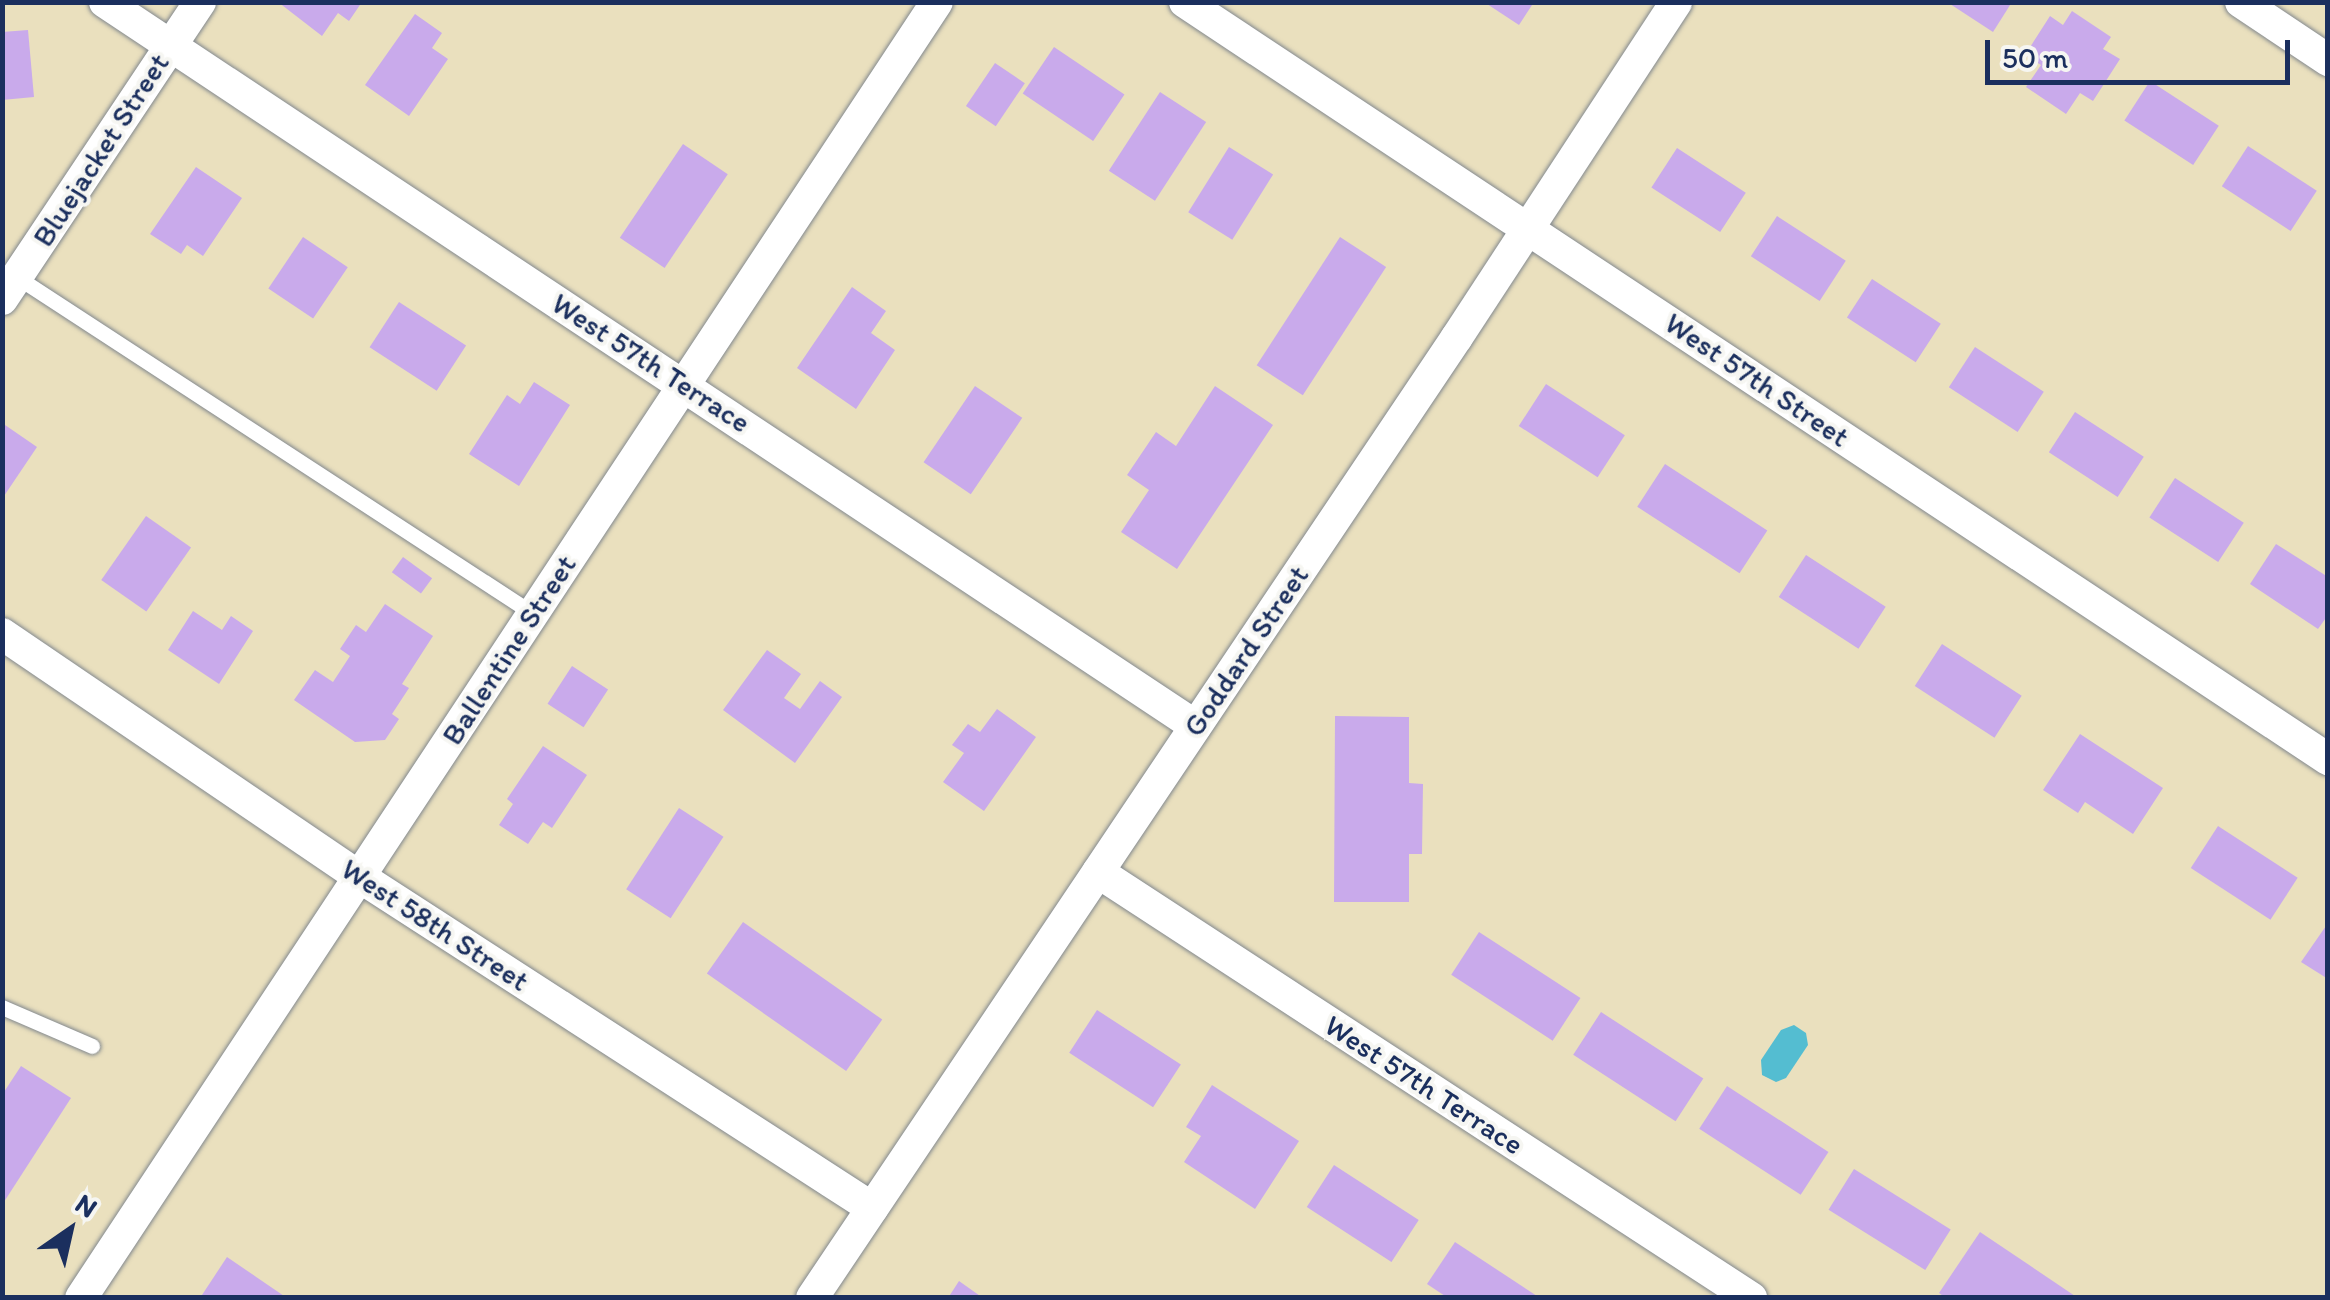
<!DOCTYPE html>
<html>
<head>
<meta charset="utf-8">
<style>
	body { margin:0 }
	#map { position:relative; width:2330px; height:1300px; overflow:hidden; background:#eae0be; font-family:Itim,sans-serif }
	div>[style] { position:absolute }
	.water>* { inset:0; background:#54bdd1 }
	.building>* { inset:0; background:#c9aaeb; transform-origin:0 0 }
	.roads { filter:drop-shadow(0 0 2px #82888e) drop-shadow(0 0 2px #82888e) }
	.lane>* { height:15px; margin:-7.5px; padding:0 7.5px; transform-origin:7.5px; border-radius:7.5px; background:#fff }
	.street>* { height:32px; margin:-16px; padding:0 16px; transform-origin:16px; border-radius:16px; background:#fff }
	span { translate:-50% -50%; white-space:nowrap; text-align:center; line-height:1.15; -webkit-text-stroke:8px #f6f6f2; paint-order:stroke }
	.street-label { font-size:30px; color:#1b2f5e }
	.frame { position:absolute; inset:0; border:5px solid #1b2f5e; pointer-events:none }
	.north { position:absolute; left:20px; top:1180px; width:100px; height:100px; -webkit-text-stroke:8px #f6f6f2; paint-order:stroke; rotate:34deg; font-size:28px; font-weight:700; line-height:40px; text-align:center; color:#1b2f5e }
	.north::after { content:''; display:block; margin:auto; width:35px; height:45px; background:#1b2f5e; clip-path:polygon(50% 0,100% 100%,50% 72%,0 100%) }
	.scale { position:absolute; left:1985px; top:40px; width:305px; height:45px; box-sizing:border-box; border:5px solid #1b2f5e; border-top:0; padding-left:12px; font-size:30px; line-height:35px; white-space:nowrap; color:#1b2f5e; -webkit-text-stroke:8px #f6f6f2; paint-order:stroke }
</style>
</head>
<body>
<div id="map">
	<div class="water">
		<div style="clip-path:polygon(1794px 1025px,1806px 1033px,1808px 1045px,1786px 1078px,1776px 1082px,1762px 1075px,1761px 1060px,1781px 1030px)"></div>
	</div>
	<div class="building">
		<div style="clip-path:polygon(278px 2px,362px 2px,349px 21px,338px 13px,322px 36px)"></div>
		<div style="clip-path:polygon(1484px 2px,1534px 2px,1519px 25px)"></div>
		<div style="clip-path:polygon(1947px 2px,2012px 2px,1993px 32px)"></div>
		<div style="clip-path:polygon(2072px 11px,2111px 37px,2103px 49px,2120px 59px,2093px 101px,2080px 93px,2066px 114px,2026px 87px,2041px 65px,2025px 55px,2050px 16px,2063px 25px)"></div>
		<div style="clip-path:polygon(415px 14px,442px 33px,432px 48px,448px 59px,409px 116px,365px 85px)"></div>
		<div style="clip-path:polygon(28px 30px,34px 97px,2px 100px,2px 32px)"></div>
		<div style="left:1054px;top:47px;width:85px;height:56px;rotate:34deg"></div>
		<div style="left:995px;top:63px;width:36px;height:52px;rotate:34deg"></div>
		<div style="left:2150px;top:81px;width:82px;height:47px;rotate:33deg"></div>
		<div style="left:1160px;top:92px;width:55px;height:94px;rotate:33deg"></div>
		<div style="left:683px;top:144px;width:54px;height:113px;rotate:34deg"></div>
		<div style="left:2248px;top:146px;width:82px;height:48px;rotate:33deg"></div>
		<div style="left:1229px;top:147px;width:52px;height:77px;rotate:32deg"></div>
		<div style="left:1677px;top:148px;width:82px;height:47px;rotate:33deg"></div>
		<div style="clip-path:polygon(196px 167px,242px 198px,203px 256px,187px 245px,181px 254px,150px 234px)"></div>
		<div style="left:1777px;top:216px;width:82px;height:48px;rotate:33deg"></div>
		<div style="left:303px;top:237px;width:54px;height:62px;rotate:34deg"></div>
		<div style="left:1340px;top:237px;width:55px;height:153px;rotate:33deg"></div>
		<div style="left:1872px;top:279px;width:82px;height:46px;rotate:33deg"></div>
		<div style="clip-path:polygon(852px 287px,886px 311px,871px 333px,895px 350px,856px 409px,797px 368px)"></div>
		<div style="left:399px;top:302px;width:80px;height:54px;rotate:33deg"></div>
		<div style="left:1975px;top:347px;width:82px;height:48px;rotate:33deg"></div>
		<div style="clip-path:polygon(534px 382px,570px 405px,519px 486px,469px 454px,507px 395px,520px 404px)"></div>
		<div style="left:1546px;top:384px;width:94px;height:50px;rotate:33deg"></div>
		<div style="left:975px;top:386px;width:57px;height:92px;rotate:34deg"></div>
		<div style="clip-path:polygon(1215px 386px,1273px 425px,1177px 569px,1121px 532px,1149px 490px,1127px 475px,1156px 432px,1176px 446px)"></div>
		<div style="left:2075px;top:412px;width:82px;height:48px;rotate:33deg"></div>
		<div style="clip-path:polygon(5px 425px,37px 447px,2px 499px,2px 428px)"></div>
		<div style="left:1665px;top:464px;width:122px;height:51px;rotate:33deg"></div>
		<div style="left:2175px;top:478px;width:82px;height:47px;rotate:33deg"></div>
		<div style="left:146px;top:516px;width:55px;height:78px;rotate:35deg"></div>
		<div style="clip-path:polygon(2276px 544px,2328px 577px,2328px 615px,2318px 629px,2250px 584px)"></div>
		<div style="left:1806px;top:555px;width:95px;height:50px;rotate:33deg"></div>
		<div style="left:403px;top:557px;width:36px;height:19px;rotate:36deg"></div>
		<div style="clip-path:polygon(385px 604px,433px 636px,402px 684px,409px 688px,392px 714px,399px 719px,385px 740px,355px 742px,294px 700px,315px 670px,333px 682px,350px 656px,340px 649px,356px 625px,366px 632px)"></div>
		<div style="clip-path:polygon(193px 611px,222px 630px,231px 616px,253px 631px,219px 684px,168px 650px)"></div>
		<div style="left:1942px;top:644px;width:95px;height:50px;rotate:33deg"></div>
		<div style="clip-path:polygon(767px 650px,801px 674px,784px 698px,800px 709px,820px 681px,842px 697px,795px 763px,723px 710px)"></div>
		<div style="left:572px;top:666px;width:43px;height:45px;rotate:33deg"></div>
		<div style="clip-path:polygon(997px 709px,1036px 737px,984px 811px,943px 782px,964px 753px,952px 745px,968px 724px,980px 732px)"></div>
		<div style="clip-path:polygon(1335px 716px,1409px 717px,1409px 783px,1423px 784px,1422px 854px,1409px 854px,1409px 902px,1334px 902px)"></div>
		<div style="clip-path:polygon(2080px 734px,2163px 788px,2133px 834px,2085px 802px,2078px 813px,2043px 790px)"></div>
		<div style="clip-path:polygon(543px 746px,587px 775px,552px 828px,543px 822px,528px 844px,499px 825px,513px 804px,507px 799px)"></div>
		<div style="left:679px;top:808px;width:53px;height:97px;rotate:33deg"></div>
		<div style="left:2218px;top:826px;width:95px;height:50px;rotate:33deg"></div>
		<div style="left:743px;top:922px;width:170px;height:63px;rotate:35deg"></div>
		<div style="clip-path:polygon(2328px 923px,2328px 979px,2301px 962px)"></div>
		<div style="left:1479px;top:932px;width:121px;height:51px;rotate:33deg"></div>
		<div style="left:1097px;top:1010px;width:100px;height:51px;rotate:33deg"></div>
		<div style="left:1601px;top:1012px;width:122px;height:51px;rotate:33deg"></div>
		<div style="clip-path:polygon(21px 1066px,71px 1098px,2px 1205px,2px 1095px)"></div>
		<div style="clip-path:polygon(1212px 1085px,1299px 1141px,1255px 1209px,1184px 1162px,1201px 1136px,1186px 1127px)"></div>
		<div style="left:1727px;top:1086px;width:121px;height:51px;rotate:33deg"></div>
		<div style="left:1334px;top:1165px;width:101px;height:50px;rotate:33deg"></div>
		<div style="left:1854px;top:1169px;width:114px;height:48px;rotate:32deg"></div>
		<div style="clip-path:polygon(1980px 1232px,2078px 1298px,1946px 1298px,1939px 1293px)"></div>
		<div style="clip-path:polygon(1455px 1242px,1540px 1298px,1448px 1298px,1427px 1284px)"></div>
		<div style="clip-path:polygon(227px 1257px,287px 1298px,200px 1298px)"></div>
		<div style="clip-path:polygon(959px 1281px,983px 1298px,948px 1298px)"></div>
	</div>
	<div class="roads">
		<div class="lane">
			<div style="left:17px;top:277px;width:615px;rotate:33.12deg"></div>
			<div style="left:2px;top:1007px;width:98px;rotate:23.4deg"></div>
		</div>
		<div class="street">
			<div style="left:105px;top:2px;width:1309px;rotate:33.59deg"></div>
			<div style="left:1185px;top:2px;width:1371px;rotate:33.52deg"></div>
			<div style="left:2241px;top:2px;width:105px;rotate:33.7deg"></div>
			<div style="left:2px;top:299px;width:357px;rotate:-56.3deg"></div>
			<div style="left:2px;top:634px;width:433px;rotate:34.2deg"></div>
			<div style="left:360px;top:877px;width:610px;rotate:32.88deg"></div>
			<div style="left:1098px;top:872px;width:780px;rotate:33.12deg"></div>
			<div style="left:81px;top:1298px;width:1553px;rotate:-56.56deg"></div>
			<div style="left:812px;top:1298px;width:1157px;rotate:-56.13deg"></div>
			<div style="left:1457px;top:337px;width:400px;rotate:-56.8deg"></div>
		</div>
	</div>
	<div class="street-label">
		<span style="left:101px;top:150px;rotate:-57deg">Bluejacket Street</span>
		<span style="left:651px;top:363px;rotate:33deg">West 57th Terrace</span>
		<span style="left:1757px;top:380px;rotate:34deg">West 57th Street</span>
		<span style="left:509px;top:650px;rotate:-57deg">Ballentine Street</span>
		<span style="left:1246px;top:651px;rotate:-56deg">Goddard Street</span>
		<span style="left:435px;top:925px;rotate:33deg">West 58th Street</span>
		<span style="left:1424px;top:1085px;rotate:33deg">West 57th Terrace</span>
	</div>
	<div class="frame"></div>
	<div class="north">N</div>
	<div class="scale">50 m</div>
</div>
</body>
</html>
